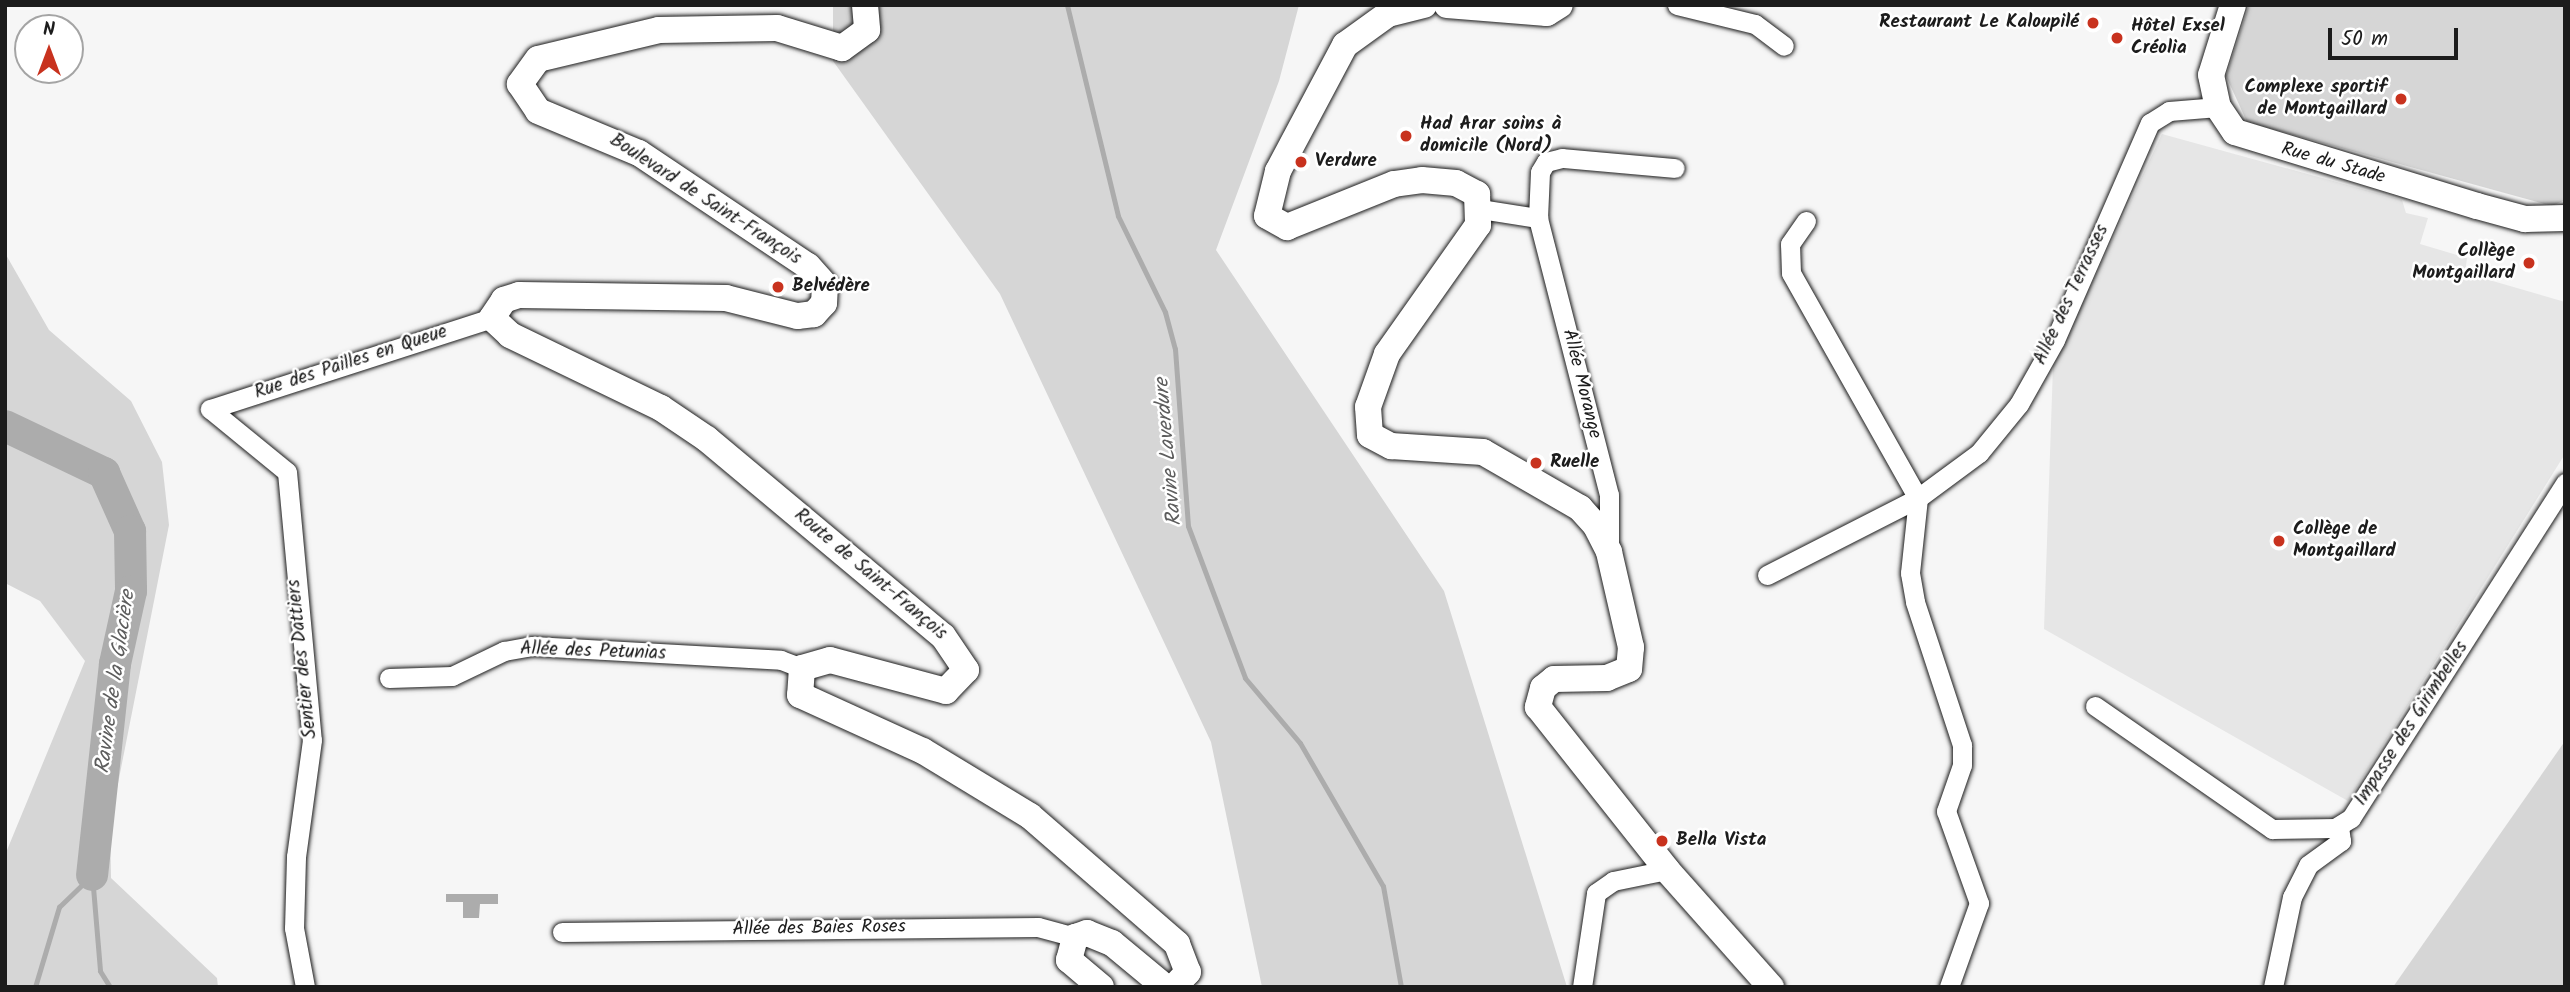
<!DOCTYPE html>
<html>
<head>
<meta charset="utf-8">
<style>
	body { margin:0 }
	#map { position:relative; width:2570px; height:992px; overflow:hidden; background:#f6f6f6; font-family:Kalam,sans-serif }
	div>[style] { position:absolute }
	.built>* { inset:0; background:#e6e6e6 }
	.green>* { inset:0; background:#d6d6d6 }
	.water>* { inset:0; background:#acacac }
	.stream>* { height:5px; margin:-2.5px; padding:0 2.5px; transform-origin:2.5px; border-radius:2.5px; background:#acacac }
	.river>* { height:32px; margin:-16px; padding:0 16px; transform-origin:16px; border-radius:16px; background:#acacac }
	.roads { filter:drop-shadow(0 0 2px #1c1c1c) drop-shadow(0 0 2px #1c1c1c) }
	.street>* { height:19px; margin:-9.5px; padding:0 9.5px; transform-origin:9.5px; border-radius:9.5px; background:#fff }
	.secondary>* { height:26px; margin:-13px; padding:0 13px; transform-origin:13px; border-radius:13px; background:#fff }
	.dots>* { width:19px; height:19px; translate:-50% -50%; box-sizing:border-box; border:4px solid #fff; border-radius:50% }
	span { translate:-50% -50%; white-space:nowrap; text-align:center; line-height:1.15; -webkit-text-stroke:5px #fff; paint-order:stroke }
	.poi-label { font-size:19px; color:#1c1c1c; font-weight:700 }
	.right { translate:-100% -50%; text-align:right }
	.left { translate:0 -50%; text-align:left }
	.street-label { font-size:19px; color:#1c1c1c }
	.water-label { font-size:21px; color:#5d5d5d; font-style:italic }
	.frame { position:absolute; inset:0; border:7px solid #1c1c1c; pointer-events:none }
	.north { position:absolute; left:14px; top:14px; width:70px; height:70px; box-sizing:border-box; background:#fff; border:2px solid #a4a4a4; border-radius:50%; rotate:0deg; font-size:19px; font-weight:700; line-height:28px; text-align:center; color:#1c1c1c }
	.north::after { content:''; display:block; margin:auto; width:24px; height:32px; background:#c8321e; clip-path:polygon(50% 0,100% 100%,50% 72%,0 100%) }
	.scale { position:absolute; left:2328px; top:28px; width:130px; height:32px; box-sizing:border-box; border:4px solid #1c1c1c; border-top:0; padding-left:9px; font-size:21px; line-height:24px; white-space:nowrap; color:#1c1c1c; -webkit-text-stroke:5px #fff; paint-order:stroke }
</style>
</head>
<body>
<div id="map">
	<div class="built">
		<div style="clip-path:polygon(2162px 134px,2402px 200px,2406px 213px,2428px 218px,2420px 244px,2467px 258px,2465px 273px,2565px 302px,2565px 454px,2348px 801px,2044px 629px,2053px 366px)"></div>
	</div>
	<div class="green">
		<div style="clip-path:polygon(833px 5px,1299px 5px,1279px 81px,1216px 250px,1444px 591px,1567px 987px,1262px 987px,1211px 742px,1000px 294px,833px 61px)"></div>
		<div style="clip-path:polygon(2249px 5px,2565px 5px,2565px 200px,2552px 206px,2247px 122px,2226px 76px)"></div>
		<div style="clip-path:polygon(5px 253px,49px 330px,131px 401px,162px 462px,169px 525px,110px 824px,111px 878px,217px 978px,218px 987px,5px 987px,5px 855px,85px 661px,40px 601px,5px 583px)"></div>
		<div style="clip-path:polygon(2565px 741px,2565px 987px,2393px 987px)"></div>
	</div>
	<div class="water">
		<div style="clip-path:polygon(446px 894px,498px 894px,498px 904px,480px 904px,479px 918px,463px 918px,463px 902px,446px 902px)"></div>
	</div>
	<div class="stream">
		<div style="left:1067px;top:5px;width:217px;rotate:76.4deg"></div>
		<div style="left:1118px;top:216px;width:107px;rotate:63.9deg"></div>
		<div style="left:1165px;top:312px;width:38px;rotate:75deg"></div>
		<div style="left:1175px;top:349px;width:177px;rotate:85.8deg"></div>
		<div style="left:1188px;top:526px;width:162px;rotate:69.4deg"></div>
		<div style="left:1245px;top:678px;width:85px;rotate:49.8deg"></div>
		<div style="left:1300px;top:743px;width:165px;rotate:59.9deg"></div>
		<div style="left:1383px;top:886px;width:103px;rotate:79.9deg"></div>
		<div style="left:92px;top:875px;width:96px;rotate:85.2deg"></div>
		<div style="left:100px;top:971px;width:19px;rotate:58deg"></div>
		<div style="left:35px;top:987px;width:84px;rotate:-73.3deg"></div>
		<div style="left:59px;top:907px;width:46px;rotate:-44.1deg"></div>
	</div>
	<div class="river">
		<div style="left:5px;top:426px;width:110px;rotate:25.4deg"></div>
		<div style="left:104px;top:473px;width:64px;rotate:65.9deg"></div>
		<div style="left:130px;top:531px;width:60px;rotate:89deg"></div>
		<div style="left:131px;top:591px;width:75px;rotate:102.4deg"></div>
		<div style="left:115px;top:664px;width:212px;rotate:96.2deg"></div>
	</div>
	<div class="roads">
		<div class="street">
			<div style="left:1677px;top:5px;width:80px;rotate:13.7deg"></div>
			<div style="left:1755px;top:24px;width:36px;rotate:37deg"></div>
			<div style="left:1481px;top:209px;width:58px;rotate:9deg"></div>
			<div style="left:1806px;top:221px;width:28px;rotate:125deg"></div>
			<div style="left:1790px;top:244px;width:29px;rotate:88deg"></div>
			<div style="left:1791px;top:273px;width:258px;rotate:60.6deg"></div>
			<div style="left:1918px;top:498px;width:75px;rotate:96.1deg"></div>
			<div style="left:1910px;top:573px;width:29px;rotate:80deg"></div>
			<div style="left:1915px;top:602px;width:151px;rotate:71.8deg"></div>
			<div style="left:1962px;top:745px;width:20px;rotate:90deg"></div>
			<div style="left:1962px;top:765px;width:49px;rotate:109.2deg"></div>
			<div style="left:1946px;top:811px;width:98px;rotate:70.3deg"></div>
			<div style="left:1979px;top:903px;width:89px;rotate:109.7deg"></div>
			<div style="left:210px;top:409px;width:99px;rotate:39.3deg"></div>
			<div style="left:287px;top:472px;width:269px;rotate:84.7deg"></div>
			<div style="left:312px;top:740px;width:118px;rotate:97.8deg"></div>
			<div style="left:296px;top:857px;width:71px;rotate:91.6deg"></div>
			<div style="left:294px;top:928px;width:60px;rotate:79.4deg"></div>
			<div style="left:210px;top:409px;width:296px;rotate:-17.9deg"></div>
			<div style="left:1609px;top:552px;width:57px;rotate:-90deg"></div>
			<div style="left:1609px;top:495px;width:286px;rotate:-104.4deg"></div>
			<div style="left:1538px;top:218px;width:46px;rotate:-87.5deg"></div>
			<div style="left:1540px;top:172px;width:12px;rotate:-59deg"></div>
			<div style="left:1546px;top:162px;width:16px;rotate:-14deg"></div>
			<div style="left:1562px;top:158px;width:113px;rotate:5.1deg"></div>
			<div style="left:1767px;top:575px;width:169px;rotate:-27deg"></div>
			<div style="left:1918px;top:498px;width:76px;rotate:-36.4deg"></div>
			<div style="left:1979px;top:453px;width:63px;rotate:-50.8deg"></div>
			<div style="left:2019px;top:404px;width:73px;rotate:-60.6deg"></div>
			<div style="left:2055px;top:340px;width:237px;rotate:-66.4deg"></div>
			<div style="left:2150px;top:123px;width:22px;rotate:-32deg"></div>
			<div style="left:2169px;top:111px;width:49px;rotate:-4.7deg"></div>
			<div style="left:389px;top:678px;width:63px;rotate:-1.8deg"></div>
			<div style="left:452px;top:676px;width:58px;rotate:-25.7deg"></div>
			<div style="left:504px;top:651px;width:29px;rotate:-10deg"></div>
			<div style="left:533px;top:646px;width:248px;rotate:3.2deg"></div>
			<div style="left:781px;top:660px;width:22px;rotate:21deg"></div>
			<div style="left:2095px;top:706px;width:216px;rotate:34.8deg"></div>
			<div style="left:2272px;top:829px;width:63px;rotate:-0.9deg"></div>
			<div style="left:2335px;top:828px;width:19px;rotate:-32deg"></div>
			<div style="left:2351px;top:818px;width:398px;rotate:-57.4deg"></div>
			<div style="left:562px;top:932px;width:476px;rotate:-0.6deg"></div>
			<div style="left:1038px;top:927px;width:38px;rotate:15deg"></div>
			<div style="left:1582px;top:987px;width:95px;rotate:-81.5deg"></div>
			<div style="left:1596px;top:893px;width:21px;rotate:-35deg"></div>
			<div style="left:1613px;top:881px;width:55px;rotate:-11.5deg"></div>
			<div style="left:2273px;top:987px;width:92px;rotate:-78.1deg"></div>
			<div style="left:2292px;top:897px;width:36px;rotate:-63deg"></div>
			<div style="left:2308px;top:865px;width:41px;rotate:-36deg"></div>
			<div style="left:2341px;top:841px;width:15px;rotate:-98deg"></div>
		</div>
		<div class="secondary">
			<div style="left:865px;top:5px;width:25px;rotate:85deg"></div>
			<div style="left:867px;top:30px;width:31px;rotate:144deg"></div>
			<div style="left:842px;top:48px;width:68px;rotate:-162.9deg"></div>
			<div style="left:777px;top:28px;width:118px;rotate:179deg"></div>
			<div style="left:659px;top:30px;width:124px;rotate:166.5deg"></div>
			<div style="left:538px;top:59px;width:31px;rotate:126deg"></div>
			<div style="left:520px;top:84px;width:32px;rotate:56deg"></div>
			<div style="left:538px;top:111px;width:109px;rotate:22.6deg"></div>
			<div style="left:639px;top:153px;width:203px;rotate:33.8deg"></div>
			<div style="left:808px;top:266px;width:25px;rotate:48deg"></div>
			<div style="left:825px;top:285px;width:18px;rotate:93deg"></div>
			<div style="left:824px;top:303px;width:15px;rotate:132deg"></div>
			<div style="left:814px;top:314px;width:17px;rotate:173deg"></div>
			<div style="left:797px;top:316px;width:73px;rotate:-165.8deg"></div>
			<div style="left:726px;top:298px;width:207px;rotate:-179.2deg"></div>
			<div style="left:519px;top:295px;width:16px;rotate:162deg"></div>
			<div style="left:504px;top:300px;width:22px;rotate:124deg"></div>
			<div style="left:492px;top:318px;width:25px;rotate:43deg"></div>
			<div style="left:510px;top:335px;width:168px;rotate:25.8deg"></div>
			<div style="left:661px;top:408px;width:55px;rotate:34deg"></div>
			<div style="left:707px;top:439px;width:307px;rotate:39.9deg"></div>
			<div style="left:943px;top:636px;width:41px;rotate:55.9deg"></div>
			<div style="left:966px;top:670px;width:29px;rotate:134deg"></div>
			<div style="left:946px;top:691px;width:120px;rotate:-165deg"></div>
			<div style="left:830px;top:660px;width:29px;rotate:164deg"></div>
			<div style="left:802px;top:668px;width:27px;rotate:94deg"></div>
			<div style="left:800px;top:695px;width:135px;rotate:24.5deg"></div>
			<div style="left:923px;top:751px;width:125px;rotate:31.3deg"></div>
			<div style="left:1030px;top:816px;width:195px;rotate:41deg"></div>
			<div style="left:1177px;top:944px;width:30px;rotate:69deg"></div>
			<div style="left:1188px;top:972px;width:21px;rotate:133deg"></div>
			<div style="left:1424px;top:5px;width:37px;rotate:166deg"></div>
			<div style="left:1388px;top:14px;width:53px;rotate:144.2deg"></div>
			<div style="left:1345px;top:45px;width:143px;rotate:118deg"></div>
			<div style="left:1278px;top:171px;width:46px;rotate:103.7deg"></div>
			<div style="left:1267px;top:216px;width:23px;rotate:29deg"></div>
			<div style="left:1287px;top:227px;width:115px;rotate:-21.9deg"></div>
			<div style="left:1394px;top:184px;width:28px;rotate:-8deg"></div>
			<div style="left:1422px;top:180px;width:34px;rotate:5deg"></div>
			<div style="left:1456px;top:183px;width:24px;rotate:28deg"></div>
			<div style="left:1477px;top:194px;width:31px;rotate:88deg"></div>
			<div style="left:1478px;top:225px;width:158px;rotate:125.2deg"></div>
			<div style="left:1387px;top:354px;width:56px;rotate:109.7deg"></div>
			<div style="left:1368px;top:407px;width:28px;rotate:86deg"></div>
			<div style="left:1370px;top:435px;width:24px;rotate:28deg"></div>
			<div style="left:1391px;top:446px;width:92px;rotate:3.7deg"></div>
			<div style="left:1483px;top:452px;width:112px;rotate:30deg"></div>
			<div style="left:1580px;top:508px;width:24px;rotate:48deg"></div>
			<div style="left:1596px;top:526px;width:29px;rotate:63deg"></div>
			<div style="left:1609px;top:552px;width:98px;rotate:77deg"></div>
			<div style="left:1631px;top:647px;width:22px;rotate:95deg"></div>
			<div style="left:1629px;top:669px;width:24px;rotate:158deg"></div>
			<div style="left:1607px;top:678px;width:53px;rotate:178.9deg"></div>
			<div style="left:1554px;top:679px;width:14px;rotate:141deg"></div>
			<div style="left:1543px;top:688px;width:20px;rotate:105deg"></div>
			<div style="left:1538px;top:707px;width:208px;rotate:51.6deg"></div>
			<div style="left:1667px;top:870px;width:157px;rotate:48.4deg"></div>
			<div style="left:1447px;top:5px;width:100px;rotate:4.6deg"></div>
			<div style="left:1547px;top:13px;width:15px;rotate:-32deg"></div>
			<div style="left:2233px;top:5px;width:73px;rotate:107.4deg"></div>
			<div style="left:2211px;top:75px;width:33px;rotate:78deg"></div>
			<div style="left:2218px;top:107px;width:30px;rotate:56deg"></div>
			<div style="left:2235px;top:132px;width:253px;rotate:17deg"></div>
			<div style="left:2477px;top:206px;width:50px;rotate:15.2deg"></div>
			<div style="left:2525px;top:219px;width:40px;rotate:-1.4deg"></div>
			<div style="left:1101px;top:987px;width:42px;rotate:-139.8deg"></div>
			<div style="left:1069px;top:960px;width:24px;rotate:-75deg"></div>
			<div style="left:1075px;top:937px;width:13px;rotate:-18deg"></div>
			<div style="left:1087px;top:933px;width:27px;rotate:22deg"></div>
			<div style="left:1112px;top:943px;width:69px;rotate:39.7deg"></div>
		</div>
	</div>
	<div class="dots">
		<div style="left:2093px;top:23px;background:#c8321e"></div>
		<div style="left:2117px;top:38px;background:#c8321e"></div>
		<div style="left:2401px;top:99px;background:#c8321e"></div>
		<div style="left:1406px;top:136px;background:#c8321e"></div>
		<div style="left:1301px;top:162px;background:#c8321e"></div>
		<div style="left:2529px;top:263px;background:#c8321e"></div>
		<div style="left:778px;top:287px;background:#c8321e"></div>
		<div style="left:1536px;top:463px;background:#c8321e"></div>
		<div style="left:2279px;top:541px;background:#c8321e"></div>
		<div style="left:1662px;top:841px;background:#c8321e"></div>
	</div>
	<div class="poi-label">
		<span class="right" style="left:2079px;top:23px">Restaurant Le Kaloupilé</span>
		<span class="left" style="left:2131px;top:38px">Hôtel Exsel<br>Créolia</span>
		<span class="right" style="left:2387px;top:99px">Complexe sportif<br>de Montgaillard</span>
		<span class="left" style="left:1420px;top:136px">Had Arar soins à<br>domicile (Nord)</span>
		<span class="left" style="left:1315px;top:162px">Verdure</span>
		<span class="right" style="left:2515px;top:263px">Collège<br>Montgaillard</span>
		<span class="left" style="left:792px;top:287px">Belvédère</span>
		<span class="left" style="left:1550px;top:463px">Ruelle</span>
		<span class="left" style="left:2293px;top:541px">Collège de<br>Montgaillard</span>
		<span class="left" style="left:1676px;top:841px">Bella Vista</span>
	</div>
	<div class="street-label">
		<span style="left:2333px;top:164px;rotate:16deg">Rue du Stade</span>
		<span style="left:705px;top:200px;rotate:33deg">Boulevard de Saint-François</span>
		<span style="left:2072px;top:295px;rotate:-65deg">Allée des Terrasses</span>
		<span style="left:351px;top:363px;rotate:-18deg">Rue des Pailles en Queue</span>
		<span style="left:1581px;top:384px;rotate:76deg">Allée Morange</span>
		<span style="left:870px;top:575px;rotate:40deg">Route de Saint-François</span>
		<span style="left:593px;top:652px;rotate:2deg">Allée des Petunias</span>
		<span style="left:303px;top:659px;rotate:-96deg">Sentier des Dattiers</span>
		<span style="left:2412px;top:724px;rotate:-57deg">Impasse des Girimbelles</span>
		<span style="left:819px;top:929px;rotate:-1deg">Allée des Baies Roses</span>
	</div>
	<div class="water-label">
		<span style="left:1169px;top:452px;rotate:-95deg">Ravine Laverdure</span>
		<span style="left:116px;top:682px;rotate:-82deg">Ravine de la Glacière</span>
	</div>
	<div class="frame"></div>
	<div class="north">N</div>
	<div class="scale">50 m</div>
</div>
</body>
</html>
